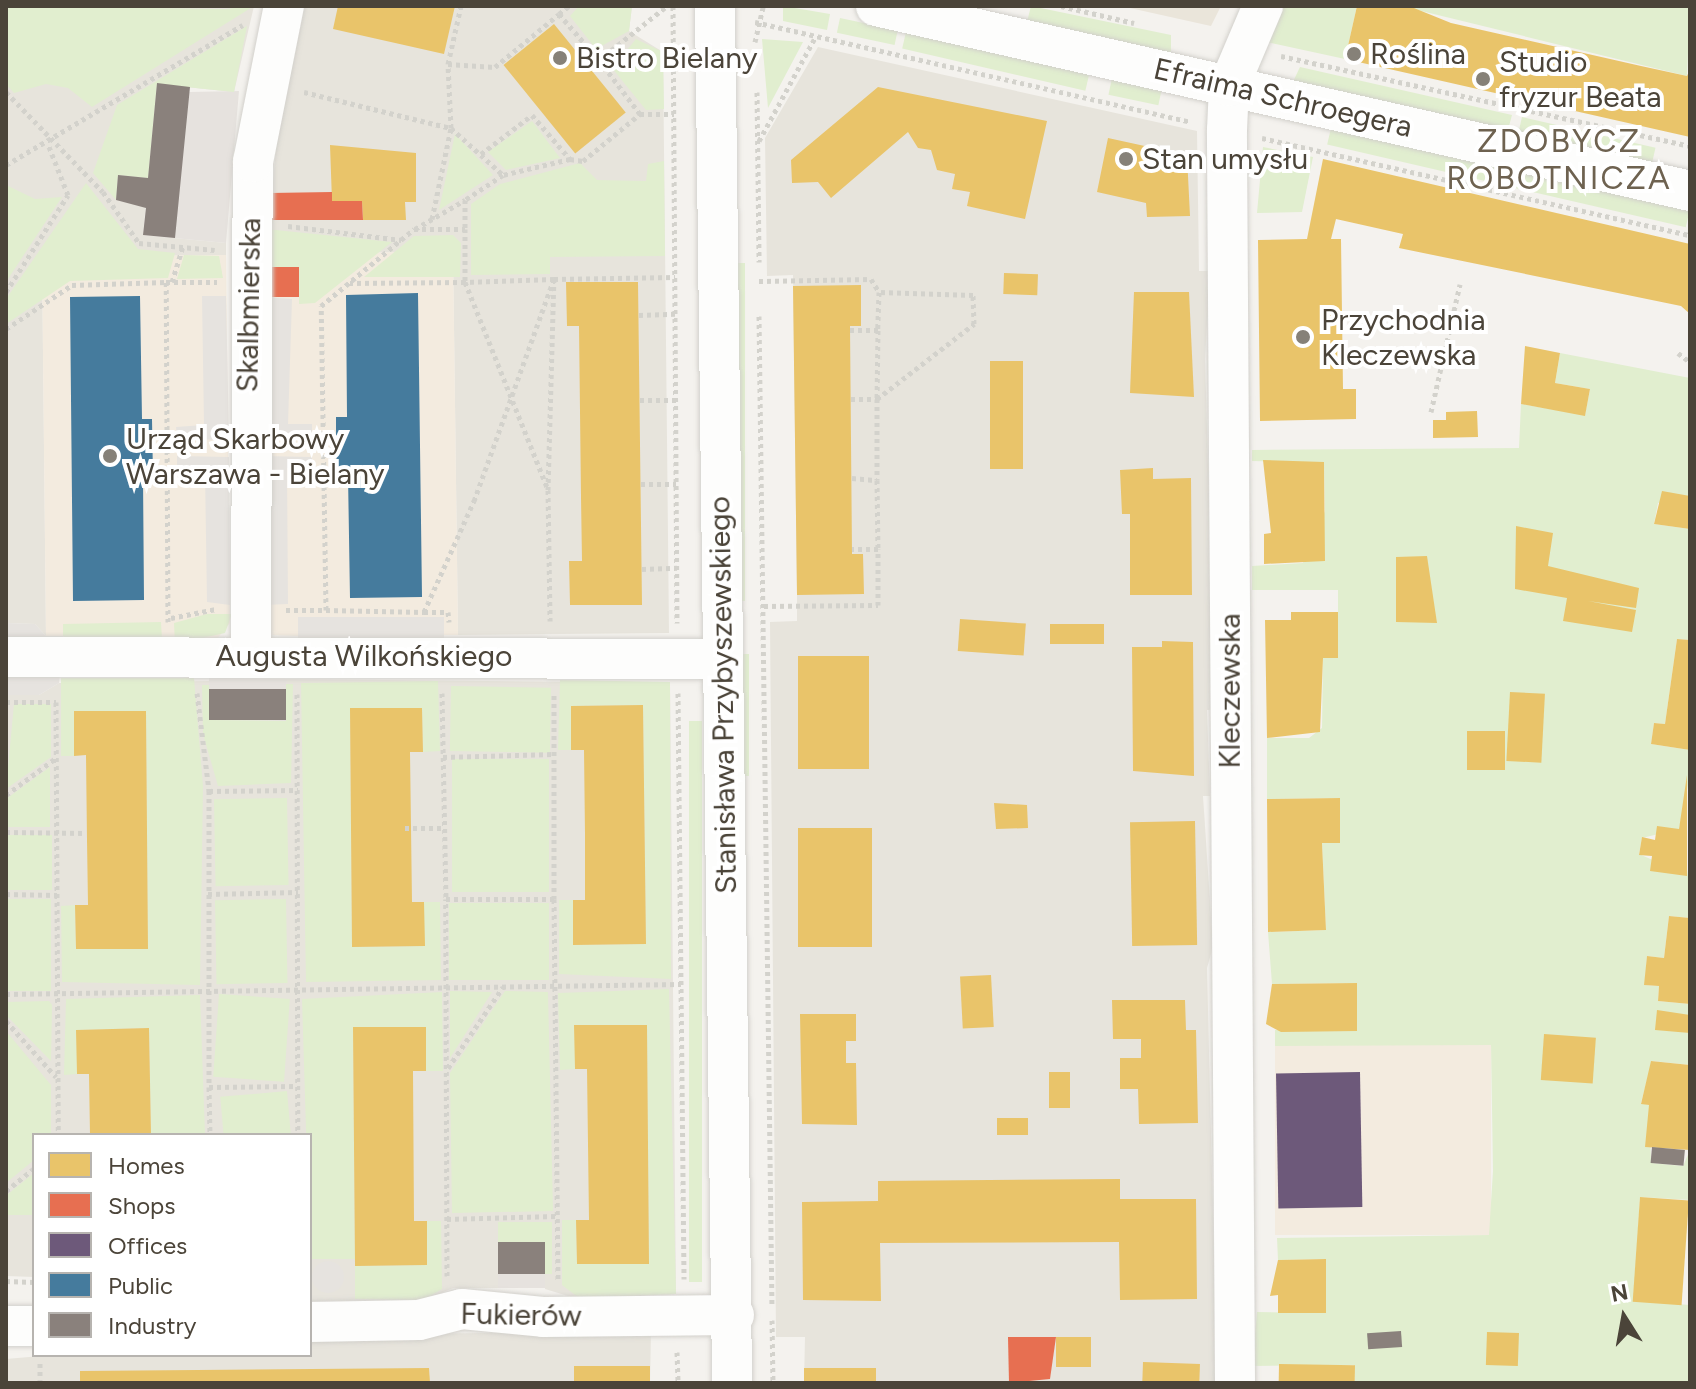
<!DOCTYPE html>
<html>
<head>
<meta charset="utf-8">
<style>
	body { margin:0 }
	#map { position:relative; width:1696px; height:1389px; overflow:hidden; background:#f4f2ee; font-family:Figtree,sans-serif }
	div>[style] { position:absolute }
	.residential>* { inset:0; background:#e7e4dc }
	.commercial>* { inset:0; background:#f3ebdf; transform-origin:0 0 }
	.industrial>* { inset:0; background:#e6e2de; transform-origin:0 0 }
	.education>* { inset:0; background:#eae5da }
	.green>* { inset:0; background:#e1eecf; transform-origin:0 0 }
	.parking>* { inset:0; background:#e6e3df; transform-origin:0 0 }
	.round { border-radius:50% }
	.homes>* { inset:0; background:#e9c46a; transform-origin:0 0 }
	.shops>* { inset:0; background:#e76f51; transform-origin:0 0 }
	.offices>* { inset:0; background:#6d597a; transform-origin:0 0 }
	.public>* { inset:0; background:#457b9d }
	.industry>* { inset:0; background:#8a817c; transform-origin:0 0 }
	.path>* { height:5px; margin-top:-2.5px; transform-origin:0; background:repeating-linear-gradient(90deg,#d3d2cc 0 4px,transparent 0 8px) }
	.roads { filter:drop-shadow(0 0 2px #d2d0cb) drop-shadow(0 0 2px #d2d0cb) }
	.street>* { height:40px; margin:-20px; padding:0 20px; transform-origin:20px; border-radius:20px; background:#fdfdfc }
	.dots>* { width:22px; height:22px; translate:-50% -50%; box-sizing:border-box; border:4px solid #fff; border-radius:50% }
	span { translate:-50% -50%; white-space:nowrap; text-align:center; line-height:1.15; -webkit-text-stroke:8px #fff; paint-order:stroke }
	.poi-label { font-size:30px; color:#4b4439 }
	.left { translate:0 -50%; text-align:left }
	.street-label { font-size:30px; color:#4b4439 }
	.neighbourhood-label { font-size:32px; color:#6e6250; letter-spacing:2px }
	.frame { position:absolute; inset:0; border:8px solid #4b4439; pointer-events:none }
	.legend { position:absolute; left:32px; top:1133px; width:280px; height:224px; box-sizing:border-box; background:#fff; border:2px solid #b7b4b0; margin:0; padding:10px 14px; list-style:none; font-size:24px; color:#4b4439 }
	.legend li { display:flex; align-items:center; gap:16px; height:40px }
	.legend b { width:40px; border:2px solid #b7b4b0 }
	.north { position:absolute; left:1584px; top:1277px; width:80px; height:80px; -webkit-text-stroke:6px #fff; paint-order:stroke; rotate:349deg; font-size:22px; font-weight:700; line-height:32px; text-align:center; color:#4b4439 }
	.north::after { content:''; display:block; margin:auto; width:28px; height:36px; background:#4b4439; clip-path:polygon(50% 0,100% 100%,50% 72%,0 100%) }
</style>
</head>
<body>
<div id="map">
	<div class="residential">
		<div style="clip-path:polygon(6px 6px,254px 6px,234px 92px,157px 84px,143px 235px,226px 243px,226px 255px,42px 257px,46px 636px,35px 624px,6px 623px)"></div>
		<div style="clip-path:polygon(305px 6px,632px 6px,629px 31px,663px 52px,669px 633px,458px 635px,453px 251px,267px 255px,277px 136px)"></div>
		<div style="clip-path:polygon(818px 47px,1197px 131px,1199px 271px,1210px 271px,1205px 359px,1215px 710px,1207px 710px,1210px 796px,1203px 796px,1213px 947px,1207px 968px,1217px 1383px,804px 1383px,805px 1337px,776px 1337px,770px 622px,797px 621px,797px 595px,793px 275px,767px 276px,765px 138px)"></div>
		<div style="clip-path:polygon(287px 679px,670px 683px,676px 1294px,578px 1299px,545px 1289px,544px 1242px,498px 1242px,498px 1288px,453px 1288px,424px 1300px,310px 1301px,310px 1135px,34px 1135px,34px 1277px,6px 1276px,6px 695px,39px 695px,59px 683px,209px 681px,210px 720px,286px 721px)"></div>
		<div style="clip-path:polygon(651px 1331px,650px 1383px,6px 1383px,6px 1359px,52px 1355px,310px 1355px,310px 1335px)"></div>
	</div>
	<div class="commercial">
		<div style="clip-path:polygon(453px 251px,458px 635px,444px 635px,444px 618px,299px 617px,298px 636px,273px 635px,267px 630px,267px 255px)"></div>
		<div style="clip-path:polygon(226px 255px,230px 623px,216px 640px,73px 643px,46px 636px,42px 257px)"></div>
		<div style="left:1491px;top:1044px;width:191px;height:216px;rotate:90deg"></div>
	</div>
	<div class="industrial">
		<div style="clip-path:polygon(157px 83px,190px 92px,239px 91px,226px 243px,143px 235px)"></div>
		<div style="left:287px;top:679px;width:42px;height:78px;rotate:91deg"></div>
		<div style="left:498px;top:1242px;width:47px;height:46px"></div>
	</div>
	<div class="education">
		<div style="clip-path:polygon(1121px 6px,1221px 6px,1211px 26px)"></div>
	</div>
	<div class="green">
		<div style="clip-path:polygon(6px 6px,225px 9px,254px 6px,92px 107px,68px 88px,46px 84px,14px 93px,6px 84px)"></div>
		<div style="clip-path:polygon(579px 6px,632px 6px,629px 31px,596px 49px,570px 16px)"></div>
		<div style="clip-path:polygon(783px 6px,830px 14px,827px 30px,783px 21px)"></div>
		<div style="clip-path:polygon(1031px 6px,1171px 35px,1171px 55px,1027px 22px)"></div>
		<div style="clip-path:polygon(1279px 6px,1357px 6px,1345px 59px,1262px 41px)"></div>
		<div style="clip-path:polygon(1690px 6px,1687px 76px,1409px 8px,1409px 6px)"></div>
		<div style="left:840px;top:18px;width:59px;height:15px;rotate:12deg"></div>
		<div style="clip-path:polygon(247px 26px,234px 92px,157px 84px,148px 178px,118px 175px,116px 200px,93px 173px,117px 105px)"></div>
		<div style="left:906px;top:32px;width:188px;height:17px;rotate:13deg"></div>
		<div style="clip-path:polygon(636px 39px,663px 52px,664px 109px,646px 110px,612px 68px)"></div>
		<div style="clip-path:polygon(762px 39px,803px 42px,768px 108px)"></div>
		<div style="clip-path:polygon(1300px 67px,1512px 115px,1508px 130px,1292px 84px)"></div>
		<div style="left:1112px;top:78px;width:51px;height:17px;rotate:12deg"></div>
		<div style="left:1522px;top:117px;width:137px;height:16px;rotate:13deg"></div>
		<div style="clip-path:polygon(532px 121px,560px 158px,506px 170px,488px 152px)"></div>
		<div style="left:1331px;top:128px;width:368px;height:17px;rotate:13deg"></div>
		<div style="clip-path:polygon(455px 134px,493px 175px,439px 210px)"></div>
		<div style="clip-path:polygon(1263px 147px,1313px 157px,1302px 212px,1257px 213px)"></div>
		<div style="clip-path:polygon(664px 161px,665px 256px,550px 257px,550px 274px,471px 275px,471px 204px,500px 184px,580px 163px,597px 180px,646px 181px,648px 164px)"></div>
		<div style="clip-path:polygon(86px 183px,138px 249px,175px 253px,168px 278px,70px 281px,6px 324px,6px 299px)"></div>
		<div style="clip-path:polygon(6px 185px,35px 199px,62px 197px,6px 282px)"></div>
		<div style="clip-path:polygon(266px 229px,392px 242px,315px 303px,299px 304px,299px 267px,272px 267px)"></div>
		<div style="clip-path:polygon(453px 235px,461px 243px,460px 277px,364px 277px,414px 236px)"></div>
		<div style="clip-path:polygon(184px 255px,219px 256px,223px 278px,177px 279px)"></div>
		<div style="left:735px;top:263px;width:10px;height:338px"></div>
		<div style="clip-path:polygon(1560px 353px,1690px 378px,1690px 496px,1658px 503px,1654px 524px,1690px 529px,1690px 640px,1677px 639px,1665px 724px,1654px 723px,1651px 744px,1690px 750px,1690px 775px,1679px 829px,1642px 838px,1639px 854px,1687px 875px,1690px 859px,1690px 918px,1669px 916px,1664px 958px,1647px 956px,1645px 985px,1659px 986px,1658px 1001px,1690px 1004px,1690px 1065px,1652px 1061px,1641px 1103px,1649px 1105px,1651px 1163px,1683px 1166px,1690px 1150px,1690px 1200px,1640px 1197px,1634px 1301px,1690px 1305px,1690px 1383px,1355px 1383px,1354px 1365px,1252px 1366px,1257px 1312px,1325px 1313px,1325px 1259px,1278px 1260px,1277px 1238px,1489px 1235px,1493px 1171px,1491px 1045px,1275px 1046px,1275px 1030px,1357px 1031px,1357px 983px,1272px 984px,1268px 932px,1326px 930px,1322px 843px,1340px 843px,1340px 798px,1267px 799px,1267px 738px,1309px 738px,1322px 728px,1323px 658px,1338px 657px,1338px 590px,1252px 590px,1252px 566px,1303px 563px,1325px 511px,1324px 463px,1252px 461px,1252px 450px,1519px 448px,1521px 404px,1585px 415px,1590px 389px,1555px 383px)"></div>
		<div style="clip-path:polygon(207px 614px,232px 614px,225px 633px,175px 644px,174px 623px)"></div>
		<div style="clip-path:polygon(161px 622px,162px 640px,73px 643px,63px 636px,63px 624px)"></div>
		<div style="clip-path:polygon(739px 654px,749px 654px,749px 776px,741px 776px)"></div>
		<div style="clip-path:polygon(61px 678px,194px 678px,203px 786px,200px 985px,62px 982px,61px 906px,75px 905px,76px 949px,148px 948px,146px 711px,74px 711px,74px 756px,61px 756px)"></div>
		<div style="clip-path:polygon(560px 680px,670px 682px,671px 979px,559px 974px,559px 900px,573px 900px,574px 945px,646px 944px,643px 705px,571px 706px,571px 750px,558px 750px)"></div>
		<div style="clip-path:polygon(438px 681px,440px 751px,423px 752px,422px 708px,350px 709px,352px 947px,424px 946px,424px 902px,440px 902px,441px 980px,306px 982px,301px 683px)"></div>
		<div style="clip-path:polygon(286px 684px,293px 684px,291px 783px,218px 786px,203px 734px,202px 685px,209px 685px,210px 720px,286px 721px)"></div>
		<div style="left:451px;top:686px;width:100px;height:65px;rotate:1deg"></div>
		<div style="clip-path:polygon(14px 704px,51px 704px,51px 757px,6px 789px)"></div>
		<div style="left:702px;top:721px;width:561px;height:13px;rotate:90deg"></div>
		<div style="left:549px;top:759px;width:133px;height:97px;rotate:90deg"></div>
		<div style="clip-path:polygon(50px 767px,50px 827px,6px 827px,6px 799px)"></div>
		<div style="left:287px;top:798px;width:87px;height:73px;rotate:89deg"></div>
		<div style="left:6px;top:835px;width:46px;height:55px"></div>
		<div style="left:6px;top:899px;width:45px;height:92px"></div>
		<div style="left:286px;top:899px;width:84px;height:71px;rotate:89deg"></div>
		<div style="left:449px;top:903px;width:100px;height:77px"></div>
		<div style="clip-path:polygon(669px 989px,676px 1294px,579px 1298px,562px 1285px,562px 1220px,576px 1220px,577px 1264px,649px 1263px,647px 1026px,575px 1025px,575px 1069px,560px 1070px,558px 993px)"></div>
		<div style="clip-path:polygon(450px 991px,492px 992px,450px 1058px)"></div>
		<div style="clip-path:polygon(505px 991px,548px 992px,553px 1211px,452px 1213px,450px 1073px)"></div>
		<div style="clip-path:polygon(442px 992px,443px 1071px,426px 1071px,425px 1027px,353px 1028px,355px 1259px,310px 1259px,302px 999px)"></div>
		<div style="left:219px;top:994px;width:71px;height:83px;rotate:4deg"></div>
		<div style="clip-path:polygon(200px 995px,205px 1135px,151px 1135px,149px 1028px,77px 1030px,77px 1074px,64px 1075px,66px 999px)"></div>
		<div style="clip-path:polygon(49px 1001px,52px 1005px,51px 1061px,6px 1015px,6px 1002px)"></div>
		<div style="clip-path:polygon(6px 1031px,51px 1085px,51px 1135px,34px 1135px,34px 1160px,6px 1183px)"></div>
		<div style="left:287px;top:1091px;width:44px;height:67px;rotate:85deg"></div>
		<div style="clip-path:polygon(34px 1173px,34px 1215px,8px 1215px,8px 1194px)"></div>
		<div style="clip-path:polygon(427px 1221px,441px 1221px,442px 1289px,424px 1300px,355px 1299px,355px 1266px,427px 1265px)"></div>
		<div style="clip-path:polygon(498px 1222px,552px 1222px,552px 1274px,545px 1274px,545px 1242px,498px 1242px)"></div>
	</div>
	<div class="parking">
		<div style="clip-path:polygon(202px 296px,226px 296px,229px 440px,177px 439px,176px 427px,204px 425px)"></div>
		<div style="clip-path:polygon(262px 297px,292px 299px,288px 424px,312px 424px,312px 440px,260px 440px)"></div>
		<div style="clip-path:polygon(177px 456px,229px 457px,230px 605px,207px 602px,205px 471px,177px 471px)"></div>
		<div style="clip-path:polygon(261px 456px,312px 457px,312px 468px,287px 468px,288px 604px,264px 605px)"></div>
		<div style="left:298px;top:617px;width:146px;height:22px"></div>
		<div style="clip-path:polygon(6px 623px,35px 624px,46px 636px,63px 636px,59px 683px,39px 695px,6px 695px)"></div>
		<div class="round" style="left:312px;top:1261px;width:32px;height:32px"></div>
	</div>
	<div class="homes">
		<div style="clip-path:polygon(338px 6px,455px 6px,444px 54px,333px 29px)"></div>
		<div style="clip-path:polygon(1357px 6px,1409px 6px,1451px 23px,1641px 66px,1687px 76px,1690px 69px,1690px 137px,1345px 59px)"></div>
		<div style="left:554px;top:24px;width:114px;height:65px;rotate:51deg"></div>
		<div style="clip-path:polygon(878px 87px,1047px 121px,1025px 219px,967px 206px,970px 192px,952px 189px,955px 174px,937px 170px,931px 150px,918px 148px,908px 132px,831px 198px,818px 182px,792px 183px,791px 160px)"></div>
		<div style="clip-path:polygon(1108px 138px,1163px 150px,1163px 157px,1187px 156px,1190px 216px,1147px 217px,1146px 203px,1097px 192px)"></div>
		<div style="clip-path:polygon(330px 145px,416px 153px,416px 202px,405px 202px,406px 220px,363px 220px,362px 201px,332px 201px)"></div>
		<div style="clip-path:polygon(1323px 159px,1690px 244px,1690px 314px,1681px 306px,1399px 248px,1403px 234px,1336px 219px,1331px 239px,1341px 239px,1343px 389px,1356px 389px,1356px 419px,1260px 421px,1258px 240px,1307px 239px)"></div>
		<div style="left:1004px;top:273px;width:34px;height:21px;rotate:2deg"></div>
		<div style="clip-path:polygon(566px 282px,638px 282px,642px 605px,570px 605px,569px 561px,582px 561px,581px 497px,579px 326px,567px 326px)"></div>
		<div style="clip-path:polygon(861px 285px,861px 326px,850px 326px,852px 554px,863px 554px,864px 594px,797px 595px,793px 286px)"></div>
		<div style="clip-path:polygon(1134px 292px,1189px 292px,1194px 397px,1130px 393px)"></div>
		<div style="clip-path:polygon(1525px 346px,1560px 353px,1555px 383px,1590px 389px,1585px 416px,1521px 404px)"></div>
		<div style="left:990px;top:361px;width:33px;height:108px"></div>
		<div style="clip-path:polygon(1477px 411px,1478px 437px,1433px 438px,1433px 420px,1446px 420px,1446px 412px)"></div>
		<div style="clip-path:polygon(1263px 460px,1324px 462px,1325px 561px,1264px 564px,1264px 534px,1271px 533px)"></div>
		<div style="clip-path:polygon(1153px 468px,1153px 479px,1191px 478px,1192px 595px,1130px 595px,1130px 514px,1122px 514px,1120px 470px)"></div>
		<div style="clip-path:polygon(1662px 491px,1690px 496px,1690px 529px,1654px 524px)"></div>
		<div style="clip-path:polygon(1516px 526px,1553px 533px,1548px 566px,1639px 588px,1636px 608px,1588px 601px,1636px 610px,1632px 632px,1563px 621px,1567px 598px,1515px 589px)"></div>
		<div style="clip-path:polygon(1427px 556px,1437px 623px,1396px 622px,1396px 557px)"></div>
		<div style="clip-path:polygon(1291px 612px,1338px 612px,1338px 658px,1323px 658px,1320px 732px,1267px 738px,1265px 620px,1291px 620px)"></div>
		<div style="left:960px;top:619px;width:66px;height:32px;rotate:4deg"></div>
		<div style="left:1050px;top:624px;width:54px;height:20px"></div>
		<div style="clip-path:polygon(1677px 639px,1690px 640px,1690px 750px,1651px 744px,1654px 723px,1665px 724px)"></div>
		<div style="clip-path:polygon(1162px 641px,1193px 642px,1194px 776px,1133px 771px,1132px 647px,1162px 647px)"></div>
		<div style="left:798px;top:656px;width:71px;height:113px"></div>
		<div style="left:1510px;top:692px;width:35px;height:69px;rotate:3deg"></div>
		<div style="clip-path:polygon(643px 705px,646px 944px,573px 945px,573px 900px,585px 900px,585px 835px,584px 750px,571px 750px,571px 706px)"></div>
		<div style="clip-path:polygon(350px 708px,422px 708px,423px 752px,410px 752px,412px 902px,424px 902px,425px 946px,352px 947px)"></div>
		<div style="clip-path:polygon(74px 711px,146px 711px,148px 949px,76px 949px,75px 905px,88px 905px,87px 840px,86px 755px,74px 756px)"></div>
		<div style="left:1467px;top:731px;width:38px;height:39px"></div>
		<div style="clip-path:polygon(1687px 775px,1687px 876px,1650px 871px,1652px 856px,1639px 855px,1642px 837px,1655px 840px,1657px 826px,1679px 829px)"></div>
		<div style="clip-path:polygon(1340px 798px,1340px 843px,1322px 843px,1326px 930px,1268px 932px,1267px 799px)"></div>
		<div style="clip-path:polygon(994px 803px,1027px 805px,1028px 828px,996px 829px)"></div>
		<div style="left:1195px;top:821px;width:124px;height:65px;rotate:89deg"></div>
		<div style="left:798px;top:828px;width:74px;height:119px"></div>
		<div style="clip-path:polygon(1669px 916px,1690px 918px,1690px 1004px,1658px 1001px,1659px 986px,1644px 985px,1647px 956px,1664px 958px)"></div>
		<div style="left:991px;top:975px;width:52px;height:31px;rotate:87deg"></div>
		<div style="clip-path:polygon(1357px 983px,1357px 1031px,1281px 1032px,1266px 1024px,1272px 984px)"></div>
		<div style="clip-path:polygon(1112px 1000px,1185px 1000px,1186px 1030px,1196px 1030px,1198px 1123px,1139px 1124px,1138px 1089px,1120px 1089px,1120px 1058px,1141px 1058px,1141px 1039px,1113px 1039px)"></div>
		<div style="clip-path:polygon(1657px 1010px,1690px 1015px,1690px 1033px,1655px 1030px)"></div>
		<div style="clip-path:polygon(800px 1014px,856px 1014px,856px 1041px,846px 1041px,846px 1063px,856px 1063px,857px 1125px,802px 1124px)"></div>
		<div style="clip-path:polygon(574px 1025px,647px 1025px,649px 1264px,577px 1264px,576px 1220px,589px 1220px,587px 1069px,575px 1069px)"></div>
		<div style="clip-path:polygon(353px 1027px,426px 1027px,426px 1071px,413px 1071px,414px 1221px,427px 1221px,427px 1265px,355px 1266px)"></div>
		<div style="clip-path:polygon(149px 1028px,151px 1135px,90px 1135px,89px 1074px,77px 1074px,76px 1030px)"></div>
		<div style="left:1544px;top:1034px;width:52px;height:46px;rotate:4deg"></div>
		<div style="clip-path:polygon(1651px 1061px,1690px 1065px,1690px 1150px,1645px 1147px,1649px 1105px,1641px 1104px)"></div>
		<div style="left:1049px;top:1072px;width:21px;height:36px"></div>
		<div style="left:997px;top:1118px;width:31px;height:17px"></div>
		<div style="clip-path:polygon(1120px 1179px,1120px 1199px,1196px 1199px,1197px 1299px,1120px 1300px,1119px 1242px,880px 1243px,881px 1301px,803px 1300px,802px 1202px,878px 1201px,878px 1181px)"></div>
		<div style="left:1640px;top:1197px;width:49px;height:105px;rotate:4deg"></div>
		<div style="clip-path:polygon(1326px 1259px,1326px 1313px,1278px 1313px,1278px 1295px,1270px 1296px,1278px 1260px)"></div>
		<div style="left:1487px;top:1332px;width:32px;height:33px;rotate:2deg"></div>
		<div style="left:1056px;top:1337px;width:35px;height:30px"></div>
		<div style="left:1143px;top:1362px;width:57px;height:21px;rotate:2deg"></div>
		<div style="left:1279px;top:1364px;width:76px;height:19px;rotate:1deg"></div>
		<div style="left:650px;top:1366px;width:17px;height:76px;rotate:90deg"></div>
		<div style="clip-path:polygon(429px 1368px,430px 1383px,80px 1383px,80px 1371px)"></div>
		<div style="left:876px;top:1368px;width:15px;height:72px;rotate:90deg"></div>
	</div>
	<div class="shops">
		<div style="clip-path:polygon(332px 192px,332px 201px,362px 201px,363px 220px,270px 220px,270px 193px)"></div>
		<div style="left:272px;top:267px;width:27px;height:30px"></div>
		<div style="clip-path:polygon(1008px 1337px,1056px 1337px,1050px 1379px,1009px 1383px)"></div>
	</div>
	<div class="offices">
		<div style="left:1360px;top:1072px;width:135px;height:84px;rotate:89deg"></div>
	</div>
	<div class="public">
		<div style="clip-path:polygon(418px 293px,422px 597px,350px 598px,348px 475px,337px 475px,336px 445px,336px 417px,347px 417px,346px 295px)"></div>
		<div style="clip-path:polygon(140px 296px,142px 419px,152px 419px,153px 477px,143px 477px,144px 600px,73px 601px,70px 297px)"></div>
	</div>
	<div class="industry">
		<div style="clip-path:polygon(157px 83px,190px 87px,175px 238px,143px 235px,146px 208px,116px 200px,118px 175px,148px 178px)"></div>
		<div style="left:209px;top:689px;width:77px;height:31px"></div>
		<div style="left:1652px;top:1147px;width:33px;height:16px;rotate:5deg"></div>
		<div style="left:498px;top:1242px;width:47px;height:32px"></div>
		<div style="left:1401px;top:1331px;width:16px;height:34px;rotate:86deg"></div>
	</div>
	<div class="path">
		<div style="left:673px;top:6px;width:617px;rotate:89.63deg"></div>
		<div style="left:1061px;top:6px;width:75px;rotate:13.1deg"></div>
		<div style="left:559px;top:14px;width:13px;rotate:-39deg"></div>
		<div style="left:755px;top:22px;width:446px;rotate:12.9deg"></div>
		<div style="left:755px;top:42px;width:37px;rotate:-77deg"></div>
		<div style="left:1281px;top:56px;width:419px;rotate:12.4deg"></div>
		<div style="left:448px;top:64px;width:47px;rotate:3.7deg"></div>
		<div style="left:495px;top:67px;width:83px;rotate:-39.6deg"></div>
		<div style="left:559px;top:14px;width:61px;rotate:49deg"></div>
		<div style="left:6px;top:92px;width:139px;rotate:45.9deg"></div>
		<div style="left:103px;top:192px;width:62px;rotate:54.8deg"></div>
		<div style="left:139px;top:243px;width:76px;rotate:5.3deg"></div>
		<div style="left:304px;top:92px;width:151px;rotate:13.8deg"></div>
		<div style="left:451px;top:128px;width:64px;rotate:-92.7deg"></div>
		<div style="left:448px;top:64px;width:59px;rotate:-77.4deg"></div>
		<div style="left:757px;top:92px;width:170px;rotate:89.3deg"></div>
		<div style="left:640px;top:114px;width:68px;rotate:-127.2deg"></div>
		<div style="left:599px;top:60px;width:87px;rotate:-38.5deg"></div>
		<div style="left:1262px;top:138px;width:439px;rotate:12.8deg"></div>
		<div style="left:759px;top:141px;width:119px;rotate:-61.5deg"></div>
		<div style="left:481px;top:154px;width:64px;rotate:-37.4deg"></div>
		<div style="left:532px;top:115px;width:58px;rotate:49.2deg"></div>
		<div style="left:570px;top:159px;width:69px;rotate:166.6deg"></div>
		<div style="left:570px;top:159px;width:13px;rotate:9deg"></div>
		<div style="left:583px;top:161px;width:74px;rotate:-39.5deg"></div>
		<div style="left:640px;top:114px;width:34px"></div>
		<div style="left:6px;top:165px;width:275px;rotate:-30.6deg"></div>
		<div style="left:432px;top:219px;width:93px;rotate:-78.2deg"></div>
		<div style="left:451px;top:128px;width:70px;rotate:42.1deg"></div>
		<div style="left:503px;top:175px;width:45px;rotate:146.7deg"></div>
		<div style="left:288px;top:226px;width:114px;rotate:7.1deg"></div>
		<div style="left:415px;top:229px;width:58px;rotate:-30.1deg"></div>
		<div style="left:465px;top:200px;width:29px;rotate:90deg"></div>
		<div style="left:759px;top:281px;width:112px;rotate:-1deg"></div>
		<div style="left:871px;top:279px;width:15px;rotate:58deg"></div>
		<div style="left:879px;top:292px;width:38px;rotate:92deg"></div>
		<div style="left:172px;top:282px;width:37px;rotate:-73deg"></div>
		<div style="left:6px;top:292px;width:115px;rotate:-57.4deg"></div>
		<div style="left:68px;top:195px;width:55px;rotate:-111.4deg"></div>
		<div style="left:639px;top:315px;width:36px;rotate:-2deg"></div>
		<div style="left:759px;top:316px;width:990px;rotate:89.25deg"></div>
		<div style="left:6px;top:329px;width:79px;rotate:-33.7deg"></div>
		<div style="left:72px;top:285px;width:94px;rotate:-1.8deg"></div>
		<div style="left:850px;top:330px;width:28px"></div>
		<div style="left:878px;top:330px;width:68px;rotate:90.8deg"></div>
		<div style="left:1678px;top:353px;width:15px;rotate:37deg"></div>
		<div style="left:851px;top:399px;width:26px"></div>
		<div style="left:877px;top:399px;width:81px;rotate:90deg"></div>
		<div style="left:877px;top:399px;width:123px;rotate:-37.7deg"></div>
		<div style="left:974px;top:324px;width:29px;rotate:-92deg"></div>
		<div style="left:973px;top:295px;width:94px;rotate:-178.2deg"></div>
		<div style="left:640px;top:400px;width:36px"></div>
		<div style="left:1431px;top:412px;width:131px;rotate:-77.2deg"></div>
		<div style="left:322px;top:445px;width:14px"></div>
		<div style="left:153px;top:448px;width:14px"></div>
		<div style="left:852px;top:478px;width:25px;rotate:5deg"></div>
		<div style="left:877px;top:480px;width:69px;rotate:89.2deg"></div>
		<div style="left:641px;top:484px;width:35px"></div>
		<div style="left:548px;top:490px;width:211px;rotate:-88.4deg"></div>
		<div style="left:554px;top:279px;width:89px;rotate:178.1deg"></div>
		<div style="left:465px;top:282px;width:224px;rotate:68.2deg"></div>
		<div style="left:548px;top:490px;width:131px;rotate:89.1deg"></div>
		<div style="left:642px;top:569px;width:35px;rotate:-2deg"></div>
		<div style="left:764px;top:606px;width:114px;rotate:-0.5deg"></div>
		<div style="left:878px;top:605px;width:56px;rotate:-90deg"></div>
		<div style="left:878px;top:549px;width:26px;rotate:180deg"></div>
		<div style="left:286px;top:610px;width:40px"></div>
		<div style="left:326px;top:610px;width:304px;rotate:-90.9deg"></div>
		<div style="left:321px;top:306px;width:121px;rotate:-39.6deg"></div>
		<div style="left:414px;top:229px;width:51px"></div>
		<div style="left:465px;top:229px;width:53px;rotate:90deg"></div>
		<div style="left:465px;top:282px;width:115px;rotate:179.5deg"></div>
		<div style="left:326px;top:610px;width:98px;rotate:1.2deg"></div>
		<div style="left:424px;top:612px;width:122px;rotate:-65.8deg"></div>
		<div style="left:474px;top:501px;width:236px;rotate:-70.2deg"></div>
		<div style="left:554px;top:279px;width:121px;rotate:-0.9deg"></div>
		<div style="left:424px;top:612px;width:24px"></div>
		<div style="left:448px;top:612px;width:10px;rotate:84deg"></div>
		<div style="left:171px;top:618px;width:46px;rotate:-11.3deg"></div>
		<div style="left:168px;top:622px;width:340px;rotate:-90.3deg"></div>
		<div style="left:166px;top:282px;width:51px"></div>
		<div style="left:197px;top:693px;width:99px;rotate:83deg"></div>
		<div style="left:209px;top:791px;width:296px;rotate:90deg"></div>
		<div style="left:209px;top:1087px;width:88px;rotate:-0.7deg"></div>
		<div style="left:442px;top:693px;width:206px;rotate:88.9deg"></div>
		<div style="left:678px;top:693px;width:586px;rotate:89.41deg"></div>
		<div style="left:297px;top:694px;width:441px;rotate:89.9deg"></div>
		<div style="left:6px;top:702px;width:50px"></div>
		<div style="left:56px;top:702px;width:433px;rotate:89.7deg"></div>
		<div style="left:443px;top:757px;width:111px;rotate:-1.5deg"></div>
		<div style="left:209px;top:791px;width:89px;rotate:-0.6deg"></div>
		<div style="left:6px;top:795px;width:62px;rotate:-36.5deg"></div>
		<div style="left:405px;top:828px;width:40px"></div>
		<div style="left:6px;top:832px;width:79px;rotate:0.7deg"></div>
		<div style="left:6px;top:894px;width:51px;rotate:1.1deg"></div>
		<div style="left:208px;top:894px;width:90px;rotate:-1.3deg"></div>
		<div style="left:554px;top:899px;width:205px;rotate:-90deg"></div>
		<div style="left:6px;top:994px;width:675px;rotate:-0.85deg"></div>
		<div style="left:6px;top:1021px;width:75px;rotate:48.2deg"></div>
		<div style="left:448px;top:1068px;width:98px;rotate:-55.8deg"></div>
		<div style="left:209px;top:1087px;width:48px;rotate:88.8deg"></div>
		<div style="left:6px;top:1191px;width:36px;rotate:-39deg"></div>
		<div style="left:447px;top:1219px;width:110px;rotate:-1.6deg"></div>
		<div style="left:447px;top:1276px;width:377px;rotate:-90.2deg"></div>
		<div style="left:446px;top:899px;width:108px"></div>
		<div style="left:554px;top:899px;width:381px;rotate:89.4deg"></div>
		<div style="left:6px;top:1281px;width:28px;rotate:2deg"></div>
		<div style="left:772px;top:1320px;width:63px;rotate:89.1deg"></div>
		<div style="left:677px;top:1352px;width:31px;rotate:88deg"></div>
		<div style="left:40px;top:1383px;width:23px;rotate:-90deg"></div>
	</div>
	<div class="roads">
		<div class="street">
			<div style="left:715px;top:6px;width:1377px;rotate:89.29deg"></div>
			<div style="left:876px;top:6px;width:835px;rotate:12.8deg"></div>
			<div style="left:251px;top:655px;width:493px;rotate:-89.8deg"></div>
			<div style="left:253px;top:162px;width:159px;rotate:-78.8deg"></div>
			<div style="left:6px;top:657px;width:716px;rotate:0.16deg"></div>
			<div style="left:310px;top:1322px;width:109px;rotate:-1.1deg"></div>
			<div style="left:419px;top:1320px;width:44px;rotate:-14.3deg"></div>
			<div style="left:462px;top:1309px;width:81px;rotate:5.6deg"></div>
			<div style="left:543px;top:1317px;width:191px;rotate:-0.6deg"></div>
			<div style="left:6px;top:1326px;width:28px"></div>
			<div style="left:1235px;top:1383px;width:1253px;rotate:-90.37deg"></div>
			<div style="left:1227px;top:130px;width:44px;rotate:-87.4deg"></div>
			<div style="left:1229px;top:86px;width:87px;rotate:-67deg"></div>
		</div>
	</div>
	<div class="dots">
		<div style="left:1354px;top:54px;background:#868178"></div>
		<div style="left:560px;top:58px;background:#868178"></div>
		<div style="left:1483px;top:79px;background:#868178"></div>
		<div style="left:1126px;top:159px;background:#868178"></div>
		<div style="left:1303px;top:337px;background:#868178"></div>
		<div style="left:110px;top:456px;background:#868178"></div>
	</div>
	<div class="poi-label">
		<span class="left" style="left:1370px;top:54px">Roślina</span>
		<span class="left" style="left:576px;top:58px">Bistro Bielany</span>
		<span class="left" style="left:1499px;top:79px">Studio<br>fryzur Beata</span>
		<span class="left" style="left:1142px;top:159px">Stan umysłu</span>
		<span class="left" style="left:1321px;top:337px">Przychodnia<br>Kleczewska</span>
		<span class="left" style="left:126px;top:456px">Urząd Skarbowy<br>Warszawa - Bielany</span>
	</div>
	<div class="street-label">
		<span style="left:1283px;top:98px;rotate:13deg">Efraima Schroegera</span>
		<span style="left:249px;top:305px;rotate:-89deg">Skalbmierska</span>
		<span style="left:364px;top:656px">Augusta Wilkońskiego</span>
		<span style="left:1230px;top:691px;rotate:-90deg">Kleczewska</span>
		<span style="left:723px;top:695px;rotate:-91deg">Stanisława Przybyszewskiego</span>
		<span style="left:521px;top:1315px;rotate:1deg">Fukierów</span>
	</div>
	<div class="neighbourhood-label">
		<span style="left:1559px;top:160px">ZDOBYCZ<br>ROBOTNICZA</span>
	</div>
	<div class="frame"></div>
	<ul class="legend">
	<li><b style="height:22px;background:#e9c46a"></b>Homes</li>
	<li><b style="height:22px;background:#e76f51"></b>Shops</li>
	<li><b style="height:22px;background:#6d597a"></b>Offices</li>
	<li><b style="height:22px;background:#457b9d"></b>Public</li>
	<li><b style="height:22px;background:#8a817c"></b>Industry</li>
	</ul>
	<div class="north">N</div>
</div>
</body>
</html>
